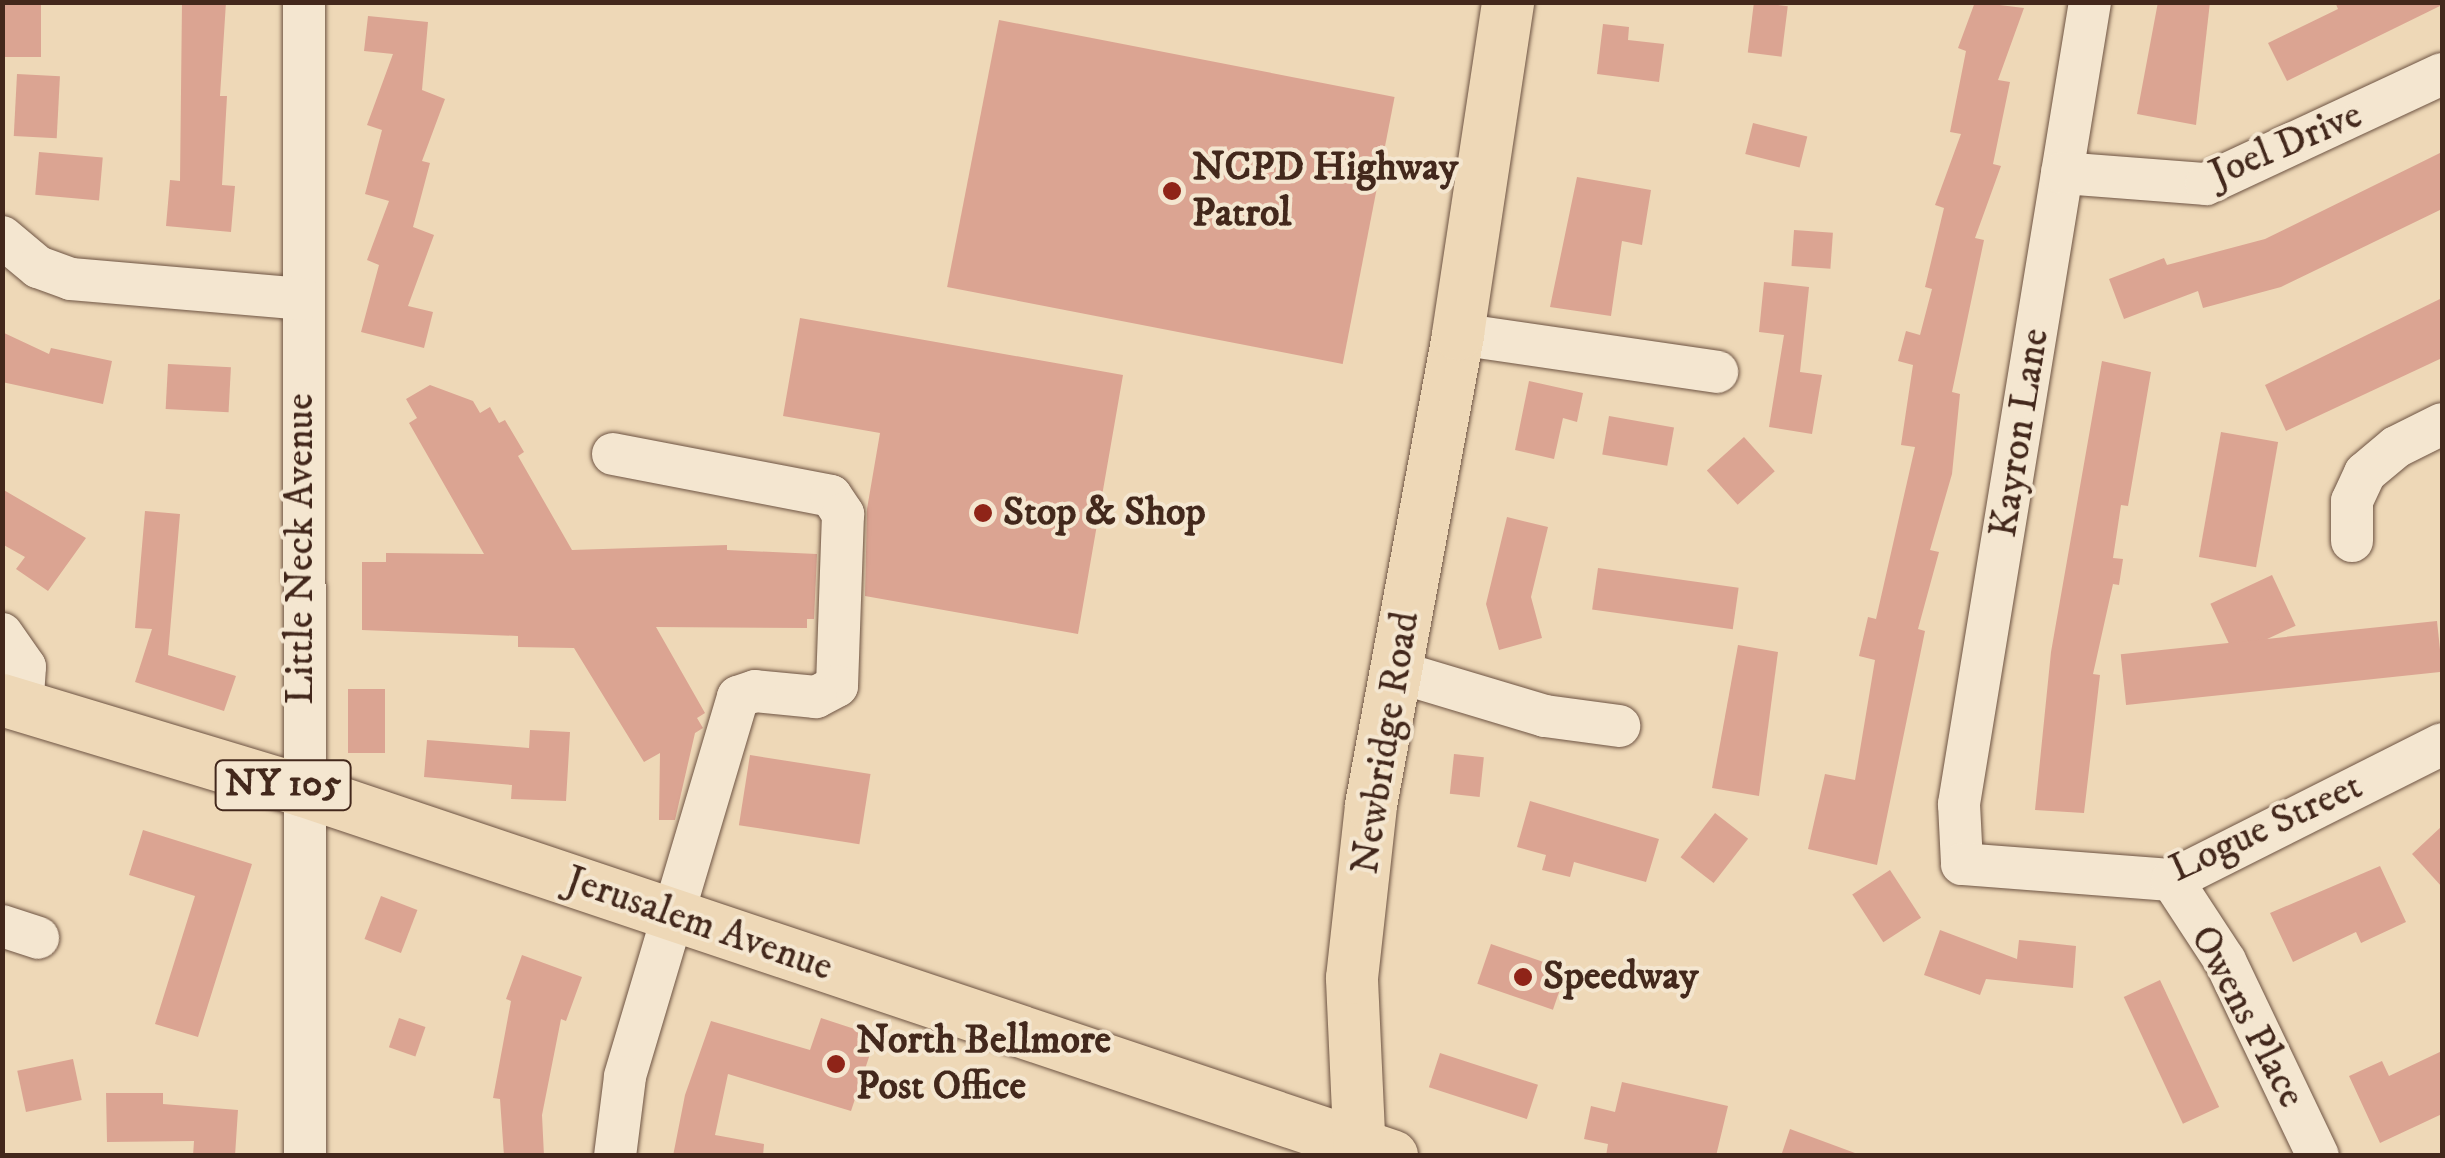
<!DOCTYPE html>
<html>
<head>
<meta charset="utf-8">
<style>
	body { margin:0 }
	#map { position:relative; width:2445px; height:1158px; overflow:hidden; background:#eed8b7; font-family:"IM FELL DW Pica",serif }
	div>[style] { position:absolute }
	.building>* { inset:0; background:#dba492; transform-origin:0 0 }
	.roads { filter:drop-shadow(0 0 2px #6e5443) drop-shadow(0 0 2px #6e5443) }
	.minor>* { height:42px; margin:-21px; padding:0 21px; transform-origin:21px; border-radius:21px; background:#f4e6d0 }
	.major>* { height:52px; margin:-26px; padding:0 26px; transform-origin:26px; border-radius:26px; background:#eed8b7 }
	.dots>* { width:28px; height:28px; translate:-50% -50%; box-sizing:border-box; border:5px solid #f4e6d0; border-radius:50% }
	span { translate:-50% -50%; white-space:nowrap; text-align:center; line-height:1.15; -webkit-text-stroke:8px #f4e6d0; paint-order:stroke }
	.shield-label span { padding:2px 8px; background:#f4e6d0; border:2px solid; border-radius:8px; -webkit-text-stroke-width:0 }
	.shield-label { font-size:38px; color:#43281c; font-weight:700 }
	.street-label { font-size:40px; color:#43281c }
	.poi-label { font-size:40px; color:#43281c; font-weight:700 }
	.left { translate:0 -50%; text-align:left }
	.frame { position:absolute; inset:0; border:5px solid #43281c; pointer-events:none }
</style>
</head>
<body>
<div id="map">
	<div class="building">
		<div style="left:2px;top:2px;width:39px;height:55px"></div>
		<div style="clip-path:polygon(182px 2px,226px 2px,220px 96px,227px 96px,222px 185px,235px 186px,231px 232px,166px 226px,170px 180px,180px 181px)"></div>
		<div style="left:1754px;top:2px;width:34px;height:51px;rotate:7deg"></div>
		<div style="clip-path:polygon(1975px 2px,2024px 8px,1998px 80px,2010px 82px,1993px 164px,2001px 166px,1975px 238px,1984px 240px,1952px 392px,1960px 394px,1952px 474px,1930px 550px,1939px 552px,1918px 629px,1925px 631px,1877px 865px,1808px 849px,1825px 774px,1855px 780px,1875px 660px,1859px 656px,1868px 617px,1876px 619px,1915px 447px,1901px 445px,1913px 365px,1898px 361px,1906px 331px,1920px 335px,1932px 289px,1925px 287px,1944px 208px,1935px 205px,1961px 134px,1950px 132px,1966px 51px,1958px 48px)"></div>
		<div style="clip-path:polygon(2158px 2px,2210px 2px,2196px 125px,2137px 114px)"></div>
		<div style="clip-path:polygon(2335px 2px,2442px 2px,2442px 5px,2287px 81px,2268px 43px,2338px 9px)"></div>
		<div style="clip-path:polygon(368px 16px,428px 22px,422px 90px,445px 99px,422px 161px,430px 163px,413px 227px,434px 235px,408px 306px,433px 312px,424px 348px,361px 332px,379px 265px,367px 260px,389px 201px,365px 194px,382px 130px,367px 125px,393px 54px,364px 51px)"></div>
		<div style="left:999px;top:20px;width:403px;height:272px;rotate:11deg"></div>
		<div style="clip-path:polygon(1603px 24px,1629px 27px,1628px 40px,1664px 44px,1659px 82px,1597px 74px)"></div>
		<div style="left:17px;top:74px;width:43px;height:62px;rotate:3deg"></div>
		<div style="left:1753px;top:123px;width:56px;height:32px;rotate:14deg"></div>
		<div style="left:39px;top:152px;width:64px;height:43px;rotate:5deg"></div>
		<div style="clip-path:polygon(2442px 152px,2442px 209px,2281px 287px,2203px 308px,2198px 291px,2124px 319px,2109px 279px,2164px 258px,2167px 265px,2265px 239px)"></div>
		<div style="clip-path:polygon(1577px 177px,1651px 190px,1642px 245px,1622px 241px,1611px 316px,1550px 307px)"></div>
		<div style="left:1794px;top:230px;width:39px;height:36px;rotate:4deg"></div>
		<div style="clip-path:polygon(1764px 282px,1809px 287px,1800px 372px,1822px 375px,1812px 434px,1769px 427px,1784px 335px,1759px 332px)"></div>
		<div style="clip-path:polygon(2442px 298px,2442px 358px,2286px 431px,2265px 385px)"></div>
		<div style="clip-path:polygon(800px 318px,1123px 375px,1078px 634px,865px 596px,867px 509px,880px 433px,783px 416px)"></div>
		<div style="clip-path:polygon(2px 332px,49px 354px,51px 348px,112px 361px,103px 404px,2px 382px)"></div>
		<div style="clip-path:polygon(2102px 361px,2151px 372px,2128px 506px,2121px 505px,2113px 558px,2123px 559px,2119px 585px,2113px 584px,2093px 674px,2100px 675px,2084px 813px,2035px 810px,2051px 652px)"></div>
		<div style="left:168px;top:364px;width:63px;height:45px;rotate:3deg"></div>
		<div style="clip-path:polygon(1529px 381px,1583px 393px,1577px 422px,1563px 418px,1554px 459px,1515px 450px)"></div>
		<div style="clip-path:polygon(430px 385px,473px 401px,480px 413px,490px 407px,499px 423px,505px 420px,524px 452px,518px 456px,572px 550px,727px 545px,727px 550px,817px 554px,814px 619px,807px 619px,807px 628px,656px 627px,705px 713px,697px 718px,703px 728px,695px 733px,675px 820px,659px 820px,660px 753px,644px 762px,574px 648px,518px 647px,518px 636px,362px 630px,362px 562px,386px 562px,386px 553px,484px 554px,409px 423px,417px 418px,406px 399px)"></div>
		<div style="left:1609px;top:416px;width:66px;height:39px;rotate:10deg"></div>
		<div style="left:2221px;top:432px;width:58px;height:127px;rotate:10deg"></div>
		<div style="left:1744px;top:437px;width:46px;height:50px;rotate:48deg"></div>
		<div style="clip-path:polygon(2px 489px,86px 538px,48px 591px,16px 569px,25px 557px,2px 544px)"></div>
		<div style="clip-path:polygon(145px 511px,180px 514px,168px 655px,236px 676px,224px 711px,135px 682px,152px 629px,135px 628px)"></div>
		<div style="clip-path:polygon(1507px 517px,1548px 527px,1531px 597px,1542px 638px,1499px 650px,1486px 604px)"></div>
		<div style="left:1598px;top:568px;width:142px;height:42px;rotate:8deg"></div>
		<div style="left:2272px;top:575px;width:56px;height:68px;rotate:65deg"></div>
		<div style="left:2437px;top:621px;width:51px;height:318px;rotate:84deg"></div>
		<div style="clip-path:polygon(1738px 645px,1778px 652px,1759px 796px,1712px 788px)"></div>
		<div style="left:348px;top:689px;width:37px;height:64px"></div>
		<div style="clip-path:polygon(530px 730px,570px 732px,566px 801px,511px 799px,512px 785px,424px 777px,427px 740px,529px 748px)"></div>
		<div style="left:1454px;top:754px;width:30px;height:40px;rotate:6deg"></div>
		<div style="left:750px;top:755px;width:122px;height:71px;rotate:9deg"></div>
		<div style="clip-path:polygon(1530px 801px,1659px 839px,1646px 882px,1574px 862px,1570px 877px,1542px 870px,1546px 855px,1517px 847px)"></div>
		<div style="left:1715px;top:813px;width:42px;height:56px;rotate:38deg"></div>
		<div style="clip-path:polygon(2442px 826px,2442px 887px,2412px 854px)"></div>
		<div style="clip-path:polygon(143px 830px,252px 864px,198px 1037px,155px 1024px,195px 896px,129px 875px)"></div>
		<div style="clip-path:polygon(2380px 866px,2406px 922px,2361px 943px,2356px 932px,2293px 962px,2270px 913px)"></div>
		<div style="left:1890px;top:870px;width:57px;height:45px;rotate:57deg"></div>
		<div style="left:381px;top:896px;width:39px;height:46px;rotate:21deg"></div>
		<div style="clip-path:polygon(1940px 930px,2017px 959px,2019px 940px,2076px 946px,2073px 988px,1986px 979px,1980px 995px,1924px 975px)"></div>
		<div style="left:1491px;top:944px;width:80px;height:42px;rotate:19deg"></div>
		<div style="clip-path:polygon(522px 955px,582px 977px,566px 1021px,561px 1019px,542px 1115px,544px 1156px,504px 1156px,500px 1099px,493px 1098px,511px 1001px,506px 999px)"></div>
		<div style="left:2160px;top:980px;width:140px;height:40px;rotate:65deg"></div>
		<div style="left:399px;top:1018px;width:28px;height:31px;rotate:19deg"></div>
		<div style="clip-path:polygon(821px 1018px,876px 1036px,851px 1111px,728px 1074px,715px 1135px,764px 1144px,763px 1156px,673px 1156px,685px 1095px,711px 1021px,810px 1050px)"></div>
		<div style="clip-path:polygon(2442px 1051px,2442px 1114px,2380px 1143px,2349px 1076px,2382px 1061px,2389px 1076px)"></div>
		<div style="left:1440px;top:1053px;width:103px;height:36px;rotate:18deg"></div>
		<div style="left:73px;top:1059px;width:42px;height:57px;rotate:78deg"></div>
		<div style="clip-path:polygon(1622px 1082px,1728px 1106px,1716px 1156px,1606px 1156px,1608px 1144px,1584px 1139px,1591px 1106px,1615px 1112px)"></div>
		<div style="clip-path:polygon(106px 1093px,163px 1093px,163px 1104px,238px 1110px,235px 1156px,193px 1156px,194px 1141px,107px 1142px)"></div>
		<div style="clip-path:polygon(1790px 1129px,1855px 1153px,1855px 1156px,1781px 1156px)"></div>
	</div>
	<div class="roads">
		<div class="minor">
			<div style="left:304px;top:2px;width:1154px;rotate:89.95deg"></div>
			<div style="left:2090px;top:2px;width:813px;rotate:99.28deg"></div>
			<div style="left:1959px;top:804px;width:60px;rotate:87.1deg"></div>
			<div style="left:1962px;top:864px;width:211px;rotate:4.4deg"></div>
			<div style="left:2172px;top:880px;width:302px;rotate:-26.7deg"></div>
			<div style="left:2062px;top:173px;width:144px;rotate:4.4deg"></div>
			<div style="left:2206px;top:184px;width:260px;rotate:-25deg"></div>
			<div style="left:2px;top:237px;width:47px;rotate:39.8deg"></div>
			<div style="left:38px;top:267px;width:35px;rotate:20deg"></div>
			<div style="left:71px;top:279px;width:232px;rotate:4.9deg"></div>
			<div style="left:1458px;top:334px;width:262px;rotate:8.3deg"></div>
			<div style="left:613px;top:454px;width:222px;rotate:10.9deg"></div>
			<div style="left:831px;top:496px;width:22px;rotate:56deg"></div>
			<div style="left:843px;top:514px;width:172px;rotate:92deg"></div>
			<div style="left:837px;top:686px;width:24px;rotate:152deg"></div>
			<div style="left:816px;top:697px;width:61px;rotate:-174.4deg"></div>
			<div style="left:755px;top:691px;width:18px;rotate:161deg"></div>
			<div style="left:738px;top:697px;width:396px;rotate:106.6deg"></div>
			<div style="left:625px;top:1077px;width:80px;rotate:97.2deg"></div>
			<div style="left:2352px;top:541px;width:40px;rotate:-90deg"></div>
			<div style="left:2352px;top:501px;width:31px;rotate:-65deg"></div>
			<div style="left:2365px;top:473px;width:40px;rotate:-40deg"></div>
			<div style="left:2396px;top:447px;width:51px;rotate:-26.6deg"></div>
			<div style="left:2px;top:634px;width:40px;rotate:55.1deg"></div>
			<div style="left:25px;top:667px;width:39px;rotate:94deg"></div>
			<div style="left:1395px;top:671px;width:157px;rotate:16.7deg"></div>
			<div style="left:1545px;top:716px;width:75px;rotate:7.7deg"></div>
			<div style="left:2172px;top:880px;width:97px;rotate:56.8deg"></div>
			<div style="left:2225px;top:961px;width:216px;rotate:64.5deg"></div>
			<div style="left:2px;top:926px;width:38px;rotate:18deg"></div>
		</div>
		<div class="major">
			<div style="left:2px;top:700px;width:312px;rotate:16.8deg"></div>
			<div style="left:301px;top:790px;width:1151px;rotate:18.55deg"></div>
			<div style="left:1360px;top:1156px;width:178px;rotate:-92.6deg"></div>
			<div style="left:1352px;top:978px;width:174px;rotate:-83.7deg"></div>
			<div style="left:1371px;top:805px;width:479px;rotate:-79.5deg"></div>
			<div style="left:1458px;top:334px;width:336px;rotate:-81.4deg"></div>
		</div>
	</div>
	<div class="dots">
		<div style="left:1172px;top:191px;background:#8f2418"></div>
		<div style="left:983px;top:513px;background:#8f2418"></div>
		<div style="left:1523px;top:977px;background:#8f2418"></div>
		<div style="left:836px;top:1064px;background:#8f2418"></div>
	</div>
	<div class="shield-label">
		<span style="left:283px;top:785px">NY 105</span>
	</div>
	<div class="street-label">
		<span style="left:2286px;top:145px;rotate:-23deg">Joel Drive</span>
		<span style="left:2020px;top:433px;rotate:-81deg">Kayron Lane</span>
		<span style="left:301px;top:549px;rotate:-90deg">Little Neck Avenue</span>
		<span style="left:1386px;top:743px;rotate:-81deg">Newbridge Road</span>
		<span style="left:2266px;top:828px;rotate:-25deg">Logue Street</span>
		<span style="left:699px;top:924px;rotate:19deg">Jerusalem Avenue</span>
		<span style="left:2247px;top:1017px;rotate:62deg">Owens Place</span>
	</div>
	<div class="poi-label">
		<span class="left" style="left:1192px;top:191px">NCPD Highway<br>Patrol</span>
		<span class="left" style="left:1003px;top:513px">Stop &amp; Shop</span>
		<span class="left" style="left:1543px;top:977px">Speedway</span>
		<span class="left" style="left:856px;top:1064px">North Bellmore<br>Post Office</span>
	</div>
	<div class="frame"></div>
</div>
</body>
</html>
